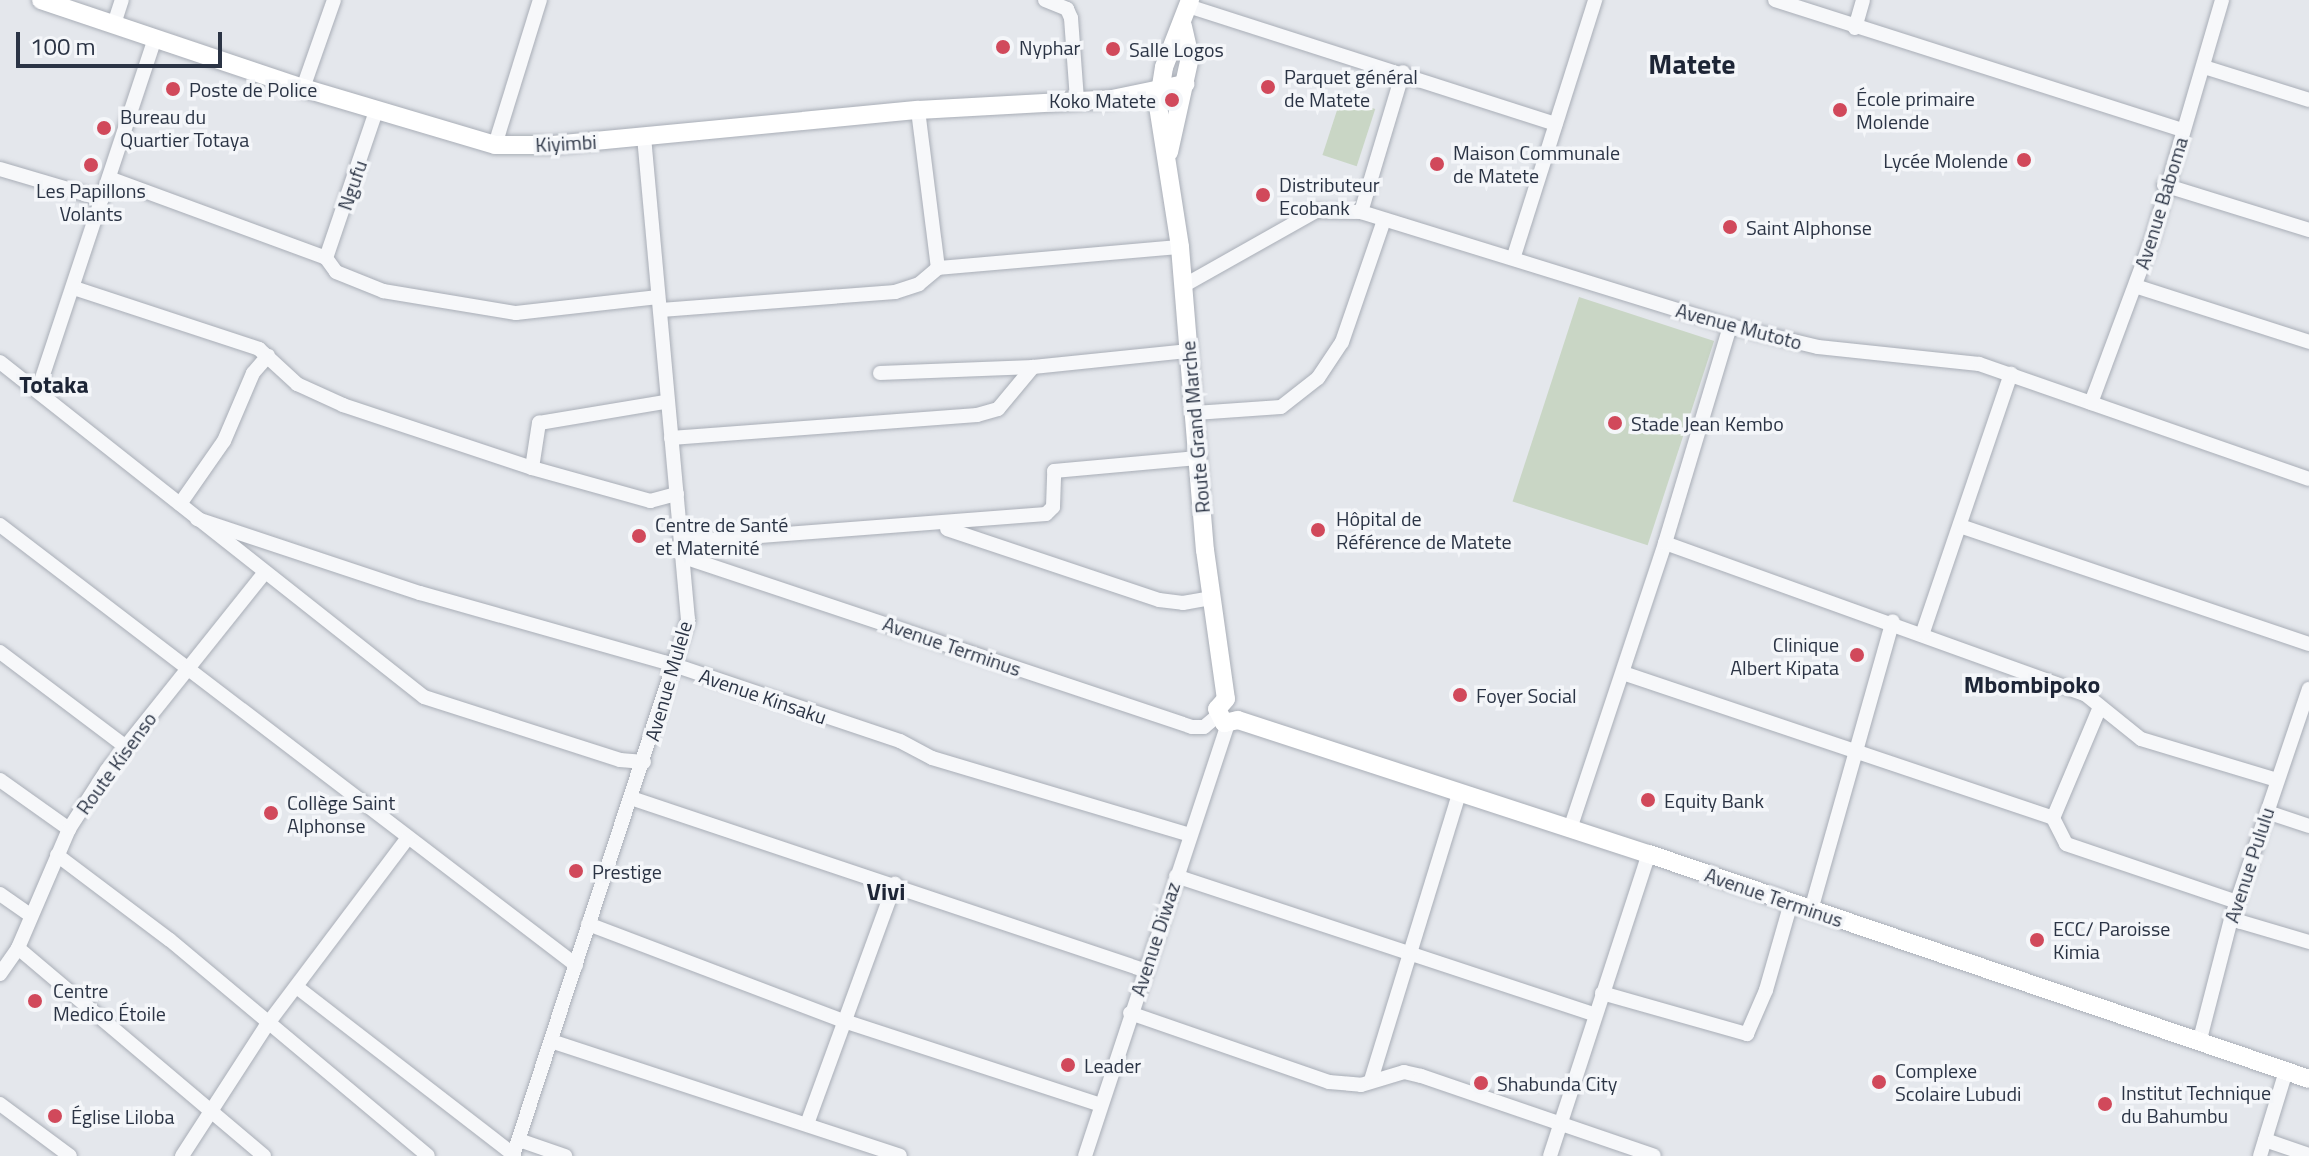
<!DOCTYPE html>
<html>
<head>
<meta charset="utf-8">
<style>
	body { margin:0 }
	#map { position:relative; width:2309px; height:1156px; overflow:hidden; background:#e4e7ec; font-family:"Titillium Web",sans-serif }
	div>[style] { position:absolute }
	.green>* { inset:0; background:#c9d6c5; transform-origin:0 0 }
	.roads { filter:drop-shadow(0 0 2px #a9aeb7) drop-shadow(0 0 2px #a9aeb7) }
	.street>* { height:14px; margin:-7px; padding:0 7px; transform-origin:7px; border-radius:7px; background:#f7f8fa }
	.secondary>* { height:18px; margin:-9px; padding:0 9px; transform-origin:9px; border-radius:9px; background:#fff }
	.dots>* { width:22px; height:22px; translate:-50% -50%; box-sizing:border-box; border:4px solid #f4f6f9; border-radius:50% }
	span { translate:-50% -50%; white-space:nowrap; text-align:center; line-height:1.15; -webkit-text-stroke:7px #f4f6f9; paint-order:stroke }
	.poi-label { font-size:20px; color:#2b3445 }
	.left { translate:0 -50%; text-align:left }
	.right { translate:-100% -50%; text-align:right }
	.street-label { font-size:20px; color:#2b3445 }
	.quarter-label { font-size:24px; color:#1d2536; font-weight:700 }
	.district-label { font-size:28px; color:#1d2536; font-weight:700 }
	.scale { position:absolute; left:16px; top:32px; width:206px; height:36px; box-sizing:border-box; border:4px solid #2b3445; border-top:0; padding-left:10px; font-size:24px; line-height:28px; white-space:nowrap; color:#2b3445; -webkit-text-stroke:6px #f4f6f9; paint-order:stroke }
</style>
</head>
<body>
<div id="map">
	<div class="green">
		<div style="left:1341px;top:98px;width:36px;height:60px;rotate:18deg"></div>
		<div style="left:1579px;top:297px;width:142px;height:215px;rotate:18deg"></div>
	</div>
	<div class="roads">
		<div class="street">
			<div style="left:1045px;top:0;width:24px;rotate:22deg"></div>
			<div style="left:1067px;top:9px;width:10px;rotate:66deg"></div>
			<div style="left:1071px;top:18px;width:81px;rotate:85.8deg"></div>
			<div style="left:1775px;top:0;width:428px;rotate:17.7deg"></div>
			<div style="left:1188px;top:6px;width:386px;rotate:17.8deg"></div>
			<div style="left:114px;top:24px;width:25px;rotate:-72deg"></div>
			<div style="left:1855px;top:28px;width:29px;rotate:-74deg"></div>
			<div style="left:2204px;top:67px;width:110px;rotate:17.4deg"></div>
			<div style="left:303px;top:88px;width:93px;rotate:-70.6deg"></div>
			<div style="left:918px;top:110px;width:159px;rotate:82.8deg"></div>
			<div style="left:495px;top:145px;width:152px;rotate:-72.8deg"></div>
			<div style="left:0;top:169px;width:106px;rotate:16.4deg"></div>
			<div style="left:109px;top:178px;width:231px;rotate:20.2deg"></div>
			<div style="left:326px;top:258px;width:17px;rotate:54deg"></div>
			<div style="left:336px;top:272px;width:51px;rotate:22deg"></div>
			<div style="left:383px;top:291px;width:135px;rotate:9.4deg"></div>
			<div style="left:516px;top:313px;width:143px;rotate:-6.4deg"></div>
			<div style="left:2164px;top:185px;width:152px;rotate:17.2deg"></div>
			<div style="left:1361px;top:212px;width:146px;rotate:-73.3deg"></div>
			<div style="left:1514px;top:256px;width:269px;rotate:-72.4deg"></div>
			<div style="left:326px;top:258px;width:155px;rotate:-71.2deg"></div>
			<div style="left:1183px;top:286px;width:153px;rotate:-29.4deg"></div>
			<div style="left:1316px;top:211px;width:45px;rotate:1.3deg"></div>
			<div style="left:1361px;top:212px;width:386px;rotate:17.2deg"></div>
			<div style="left:1730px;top:326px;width:90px;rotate:13.4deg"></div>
			<div style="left:1818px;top:347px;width:162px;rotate:6deg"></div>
			<div style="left:1979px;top:364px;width:349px;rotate:19.2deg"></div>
			<div style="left:2135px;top:286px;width:183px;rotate:17.8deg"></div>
			<div style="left:74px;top:288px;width:195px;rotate:18.2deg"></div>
			<div style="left:259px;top:349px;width:52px;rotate:42.6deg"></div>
			<div style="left:297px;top:384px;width:51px;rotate:24.5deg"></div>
			<div style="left:343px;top:405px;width:199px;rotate:18.4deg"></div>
			<div style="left:532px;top:468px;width:123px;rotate:15.6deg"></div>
			<div style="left:650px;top:501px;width:28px;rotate:-15deg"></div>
			<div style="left:661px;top:310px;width:235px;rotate:-4.4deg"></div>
			<div style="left:895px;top:292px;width:25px;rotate:-18deg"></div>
			<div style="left:919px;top:284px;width:25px;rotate:-40deg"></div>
			<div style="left:938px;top:268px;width:243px;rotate:-5deg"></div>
			<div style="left:0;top:362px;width:540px;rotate:38.31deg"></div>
			<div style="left:424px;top:697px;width:206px;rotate:17.8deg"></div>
			<div style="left:620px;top:760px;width:24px;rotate:5deg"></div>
			<div style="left:880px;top:373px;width:153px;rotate:-2.2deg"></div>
			<div style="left:38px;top:390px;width:371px;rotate:-71.6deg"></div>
			<div style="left:2091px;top:403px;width:178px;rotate:-69.6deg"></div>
			<div style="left:2153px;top:236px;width:246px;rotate:-73.7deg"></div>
			<div style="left:1195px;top:413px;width:86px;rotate:-4deg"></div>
			<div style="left:1281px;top:407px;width:47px;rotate:-38.1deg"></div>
			<div style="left:1318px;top:378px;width:43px;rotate:-56.3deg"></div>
			<div style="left:1342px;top:342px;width:129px;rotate:-71deg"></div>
			<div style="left:671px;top:438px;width:307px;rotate:-4.3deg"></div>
			<div style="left:977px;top:415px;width:22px;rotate:-16deg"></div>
			<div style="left:998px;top:409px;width:55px;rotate:-50.2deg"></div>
			<div style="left:1033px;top:367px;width:157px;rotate:-5.9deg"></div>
			<div style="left:532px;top:468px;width:46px;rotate:-81.2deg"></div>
			<div style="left:539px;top:423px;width:128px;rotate:-9.5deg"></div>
			<div style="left:180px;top:504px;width:77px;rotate:-55.1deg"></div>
			<div style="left:224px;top:441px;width:74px;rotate:-66.9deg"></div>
			<div style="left:253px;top:373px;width:23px;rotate:-49deg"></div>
			<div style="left:197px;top:519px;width:235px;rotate:18.4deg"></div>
			<div style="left:420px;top:593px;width:264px;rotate:15.8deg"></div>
			<div style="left:674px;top:665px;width:238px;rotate:18.6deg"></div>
			<div style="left:900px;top:741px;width:36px;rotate:28deg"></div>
			<div style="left:932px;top:758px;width:269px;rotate:16.6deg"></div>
			<div style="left:0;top:525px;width:725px;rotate:37.38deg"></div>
			<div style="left:1960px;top:526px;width:368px;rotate:18.7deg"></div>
			<div style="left:947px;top:529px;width:224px;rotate:18.5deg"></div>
			<div style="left:1159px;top:600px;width:24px;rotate:7deg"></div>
			<div style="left:1183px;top:603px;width:28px;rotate:-10deg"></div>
			<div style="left:682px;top:542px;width:365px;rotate:-4.4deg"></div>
			<div style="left:1046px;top:514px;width:10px;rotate:-45deg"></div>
			<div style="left:1053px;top:507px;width:36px;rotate:-88deg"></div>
			<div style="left:1054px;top:471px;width:144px;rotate:-5.2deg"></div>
			<div style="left:1665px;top:543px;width:446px;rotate:19.8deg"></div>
			<div style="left:2085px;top:694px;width:72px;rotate:38.8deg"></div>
			<div style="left:2141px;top:739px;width:142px;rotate:16.8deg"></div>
			<div style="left:684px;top:557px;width:536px;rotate:18.5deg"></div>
			<div style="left:1192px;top:727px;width:12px"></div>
			<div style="left:1204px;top:727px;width:17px;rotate:-40deg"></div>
			<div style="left:1923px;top:632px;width:273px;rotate:-71.2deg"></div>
			<div style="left:0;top:652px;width:158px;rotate:37deg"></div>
			<div style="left:1623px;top:673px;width:454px;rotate:18.6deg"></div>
			<div style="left:2100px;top:707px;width:121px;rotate:112.9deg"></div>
			<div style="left:2053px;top:818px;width:29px;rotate:63deg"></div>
			<div style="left:2066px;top:844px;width:181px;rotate:18.7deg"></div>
			<div style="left:0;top:780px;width:85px;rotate:35.4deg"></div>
			<div style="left:631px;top:798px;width:541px;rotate:18.54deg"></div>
			<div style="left:2267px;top:812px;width:44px;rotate:18.4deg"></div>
			<div style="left:1570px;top:829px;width:301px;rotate:-71.6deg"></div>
			<div style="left:1665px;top:543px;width:227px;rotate:-73.3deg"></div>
			<div style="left:57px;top:855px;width:141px;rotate:37deg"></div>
			<div style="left:170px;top:940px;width:336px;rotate:39.9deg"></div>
			<div style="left:1176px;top:876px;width:440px;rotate:18.3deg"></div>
			<div style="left:0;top:894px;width:38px;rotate:35deg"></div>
			<div style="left:1811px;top:910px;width:300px;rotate:-74.2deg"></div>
			<div style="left:2231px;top:919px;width:81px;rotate:16.4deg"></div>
			<div style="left:588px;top:924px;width:274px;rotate:20.8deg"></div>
			<div style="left:844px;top:1021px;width:270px;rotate:18.1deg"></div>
			<div style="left:18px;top:948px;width:322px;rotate:40.2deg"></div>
			<div style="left:0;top:974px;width:32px;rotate:-55deg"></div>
			<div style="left:18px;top:948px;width:129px;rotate:-66.8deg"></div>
			<div style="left:69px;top:829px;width:70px;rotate:-57.2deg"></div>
			<div style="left:107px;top:770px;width:253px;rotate:-51.4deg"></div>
			<div style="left:298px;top:988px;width:273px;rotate:37.7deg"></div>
			<div style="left:1602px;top:993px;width:151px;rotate:15.8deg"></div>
			<div style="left:1747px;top:1034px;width:48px;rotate:-66.6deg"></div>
			<div style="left:1766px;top:990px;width:91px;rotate:-74deg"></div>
			<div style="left:1130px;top:1013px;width:211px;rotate:19.1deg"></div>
			<div style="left:1329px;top:1082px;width:32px;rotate:5deg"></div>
			<div style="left:1361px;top:1085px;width:45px;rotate:-16.8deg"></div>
			<div style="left:1404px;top:1072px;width:17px;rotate:13deg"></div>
			<div style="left:1421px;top:1076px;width:246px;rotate:18.9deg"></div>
			<div style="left:554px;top:1042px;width:364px;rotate:18.2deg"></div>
			<div style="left:2199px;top:1043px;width:128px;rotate:-75.5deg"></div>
			<div style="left:2231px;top:919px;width:243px;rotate:-71.3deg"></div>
			<div style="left:1371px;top:1080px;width:299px;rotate:-72.9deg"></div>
			<div style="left:0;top:1104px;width:87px;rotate:36.6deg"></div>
			<div style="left:807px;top:1124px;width:256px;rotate:-69.9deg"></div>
			<div style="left:519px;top:1140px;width:49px;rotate:19.2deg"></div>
			<div style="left:2265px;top:1140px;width:46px;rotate:18.8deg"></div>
			<div style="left:182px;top:1156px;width:155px;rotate:-57.1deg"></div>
			<div style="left:266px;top:1026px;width:234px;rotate:-53deg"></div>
			<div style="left:513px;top:1156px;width:564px;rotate:-71.92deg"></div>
			<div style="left:688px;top:620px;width:484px;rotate:-95.2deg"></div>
			<div style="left:1085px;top:1156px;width:455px;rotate:-71.7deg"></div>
			<div style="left:1550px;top:1156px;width:318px;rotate:-71.9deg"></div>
			<div style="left:2260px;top:1156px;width:89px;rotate:-73deg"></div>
		</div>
		<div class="secondary">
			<div style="left:41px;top:0;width:276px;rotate:18.6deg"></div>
			<div style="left:303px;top:88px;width:200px;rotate:16.5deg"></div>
			<div style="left:495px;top:145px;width:58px"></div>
			<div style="left:553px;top:145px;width:367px;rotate:-5.5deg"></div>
			<div style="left:918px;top:110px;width:194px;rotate:-3.2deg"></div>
			<div style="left:1112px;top:99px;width:75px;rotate:-11.6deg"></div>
			<div style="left:1190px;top:0;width:72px;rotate:111.2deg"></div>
			<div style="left:1164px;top:67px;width:39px;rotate:99deg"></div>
			<div style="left:1158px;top:106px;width:143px;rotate:81.1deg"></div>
			<div style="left:1180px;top:247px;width:304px;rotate:85.3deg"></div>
			<div style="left:1205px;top:550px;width:150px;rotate:82deg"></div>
			<div style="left:1169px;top:152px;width:97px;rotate:-77.5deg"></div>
			<div style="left:1190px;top:57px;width:32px;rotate:-103deg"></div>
			<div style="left:1226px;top:699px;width:13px;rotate:132deg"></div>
			<div style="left:1217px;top:709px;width:16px;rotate:63deg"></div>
			<div style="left:1224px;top:723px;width:14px;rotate:-12deg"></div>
			<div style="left:1238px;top:720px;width:432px;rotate:18.1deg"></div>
			<div style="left:1649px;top:854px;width:697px;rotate:18.82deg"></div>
		</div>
	</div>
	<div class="dots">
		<div style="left:1003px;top:47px;background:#d1495b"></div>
		<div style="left:1113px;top:49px;background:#d1495b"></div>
		<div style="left:1268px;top:87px;background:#d1495b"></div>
		<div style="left:173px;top:89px;background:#d1495b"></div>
		<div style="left:1172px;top:100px;background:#d1495b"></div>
		<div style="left:1840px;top:110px;background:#d1495b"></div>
		<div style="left:104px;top:128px;background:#d1495b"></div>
		<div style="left:2024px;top:160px;background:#d1495b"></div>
		<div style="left:1437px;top:164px;background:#d1495b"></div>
		<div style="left:91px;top:165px;background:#d1495b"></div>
		<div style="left:1263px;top:195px;background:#d1495b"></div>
		<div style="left:1730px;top:227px;background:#d1495b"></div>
		<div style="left:1615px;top:423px;background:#d1495b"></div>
		<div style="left:1318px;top:530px;background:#d1495b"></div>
		<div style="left:639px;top:536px;background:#d1495b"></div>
		<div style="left:1857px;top:655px;background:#d1495b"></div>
		<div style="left:1460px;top:695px;background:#d1495b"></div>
		<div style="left:1648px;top:800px;background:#d1495b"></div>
		<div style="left:271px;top:813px;background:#d1495b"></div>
		<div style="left:576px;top:871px;background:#d1495b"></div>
		<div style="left:2037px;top:940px;background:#d1495b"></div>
		<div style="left:35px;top:1001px;background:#d1495b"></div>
		<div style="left:1068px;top:1065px;background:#d1495b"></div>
		<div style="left:1879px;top:1082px;background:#d1495b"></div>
		<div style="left:1481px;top:1083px;background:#d1495b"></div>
		<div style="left:2105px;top:1104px;background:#d1495b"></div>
		<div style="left:55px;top:1116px;background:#d1495b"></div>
	</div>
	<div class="poi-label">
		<span class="left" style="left:1019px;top:47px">Nyphar</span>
		<span class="left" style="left:1129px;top:49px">Salle Logos</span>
		<span class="left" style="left:1284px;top:88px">Parquet général<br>de Matete</span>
		<span class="left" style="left:189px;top:89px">Poste de Police</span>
		<span class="left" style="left:1856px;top:110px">École primaire<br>Molende</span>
		<span class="right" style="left:1156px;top:100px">Koko Matete</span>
		<span class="left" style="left:120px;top:128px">Bureau du<br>Quartier Totaya</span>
		<span class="left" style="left:1453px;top:164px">Maison Communale<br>de Matete</span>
		<span class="right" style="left:2008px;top:160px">Lycée Molende</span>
		<span class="left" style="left:1279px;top:196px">Distributeur<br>Ecobank</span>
		<span style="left:91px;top:202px">Les Papillons<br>Volants</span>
		<span class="left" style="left:1746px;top:227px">Saint Alphonse</span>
		<span class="left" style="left:1631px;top:423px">Stade Jean Kembo</span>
		<span class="left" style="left:1336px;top:530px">Hôpital de<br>Référence de Matete</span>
		<span class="left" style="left:655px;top:536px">Centre de Santé<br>et Maternité</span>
		<span class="right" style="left:1839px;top:656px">Clinique<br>Albert Kipata</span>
		<span class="left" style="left:1476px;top:695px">Foyer Social</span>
		<span class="left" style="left:1664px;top:800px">Equity Bank</span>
		<span class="left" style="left:287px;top:814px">Collège Saint<br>Alphonse</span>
		<span class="left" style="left:592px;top:871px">Prestige</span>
		<span class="left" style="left:2053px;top:940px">ECC/ Paroisse<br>Kimia</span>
		<span class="left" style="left:53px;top:1002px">Centre<br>Medico Étoile</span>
		<span class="left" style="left:1084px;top:1065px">Leader</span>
		<span class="left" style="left:1895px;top:1082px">Complexe<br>Scolaire Lubudi</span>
		<span class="left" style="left:1497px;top:1083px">Shabunda City</span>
		<span class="left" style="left:2121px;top:1104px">Institut Technique<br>du Bahumbu</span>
		<span class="left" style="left:71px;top:1116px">Église Liloba</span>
	</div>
	<div class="street-label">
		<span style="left:566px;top:143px;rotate:-3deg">Kiyimbi</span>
		<span style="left:352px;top:185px;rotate:-71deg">Ngufu</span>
		<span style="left:2161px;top:203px;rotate:-73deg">Avenue Baboma</span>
		<span style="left:1739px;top:326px;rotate:15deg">Avenue Mutoto</span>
		<span style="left:1195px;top:427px;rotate:-95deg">Route Grand Marche</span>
		<span style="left:952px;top:646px;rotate:19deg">Avenue Terminus</span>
		<span style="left:668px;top:681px;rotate:-74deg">Avenue Mulele</span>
		<span style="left:763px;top:696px;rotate:19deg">Avenue Kinsaku</span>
		<span style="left:116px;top:763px;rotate:-54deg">Route Kisenso</span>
		<span style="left:2249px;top:865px;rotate:-72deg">Avenue Pululu</span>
		<span style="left:1774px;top:897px;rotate:19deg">Avenue Terminus</span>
		<span style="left:1155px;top:939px;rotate:-72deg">Avenue Diwaz</span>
	</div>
	<div class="quarter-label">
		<span style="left:54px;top:385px">Totaka</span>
		<span style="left:2032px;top:685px">Mbombipoko</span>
		<span style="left:886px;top:892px">Vivi</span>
	</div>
	<div class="district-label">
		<span style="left:1692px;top:64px">Matete</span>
	</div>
	<div class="scale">100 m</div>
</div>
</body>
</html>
